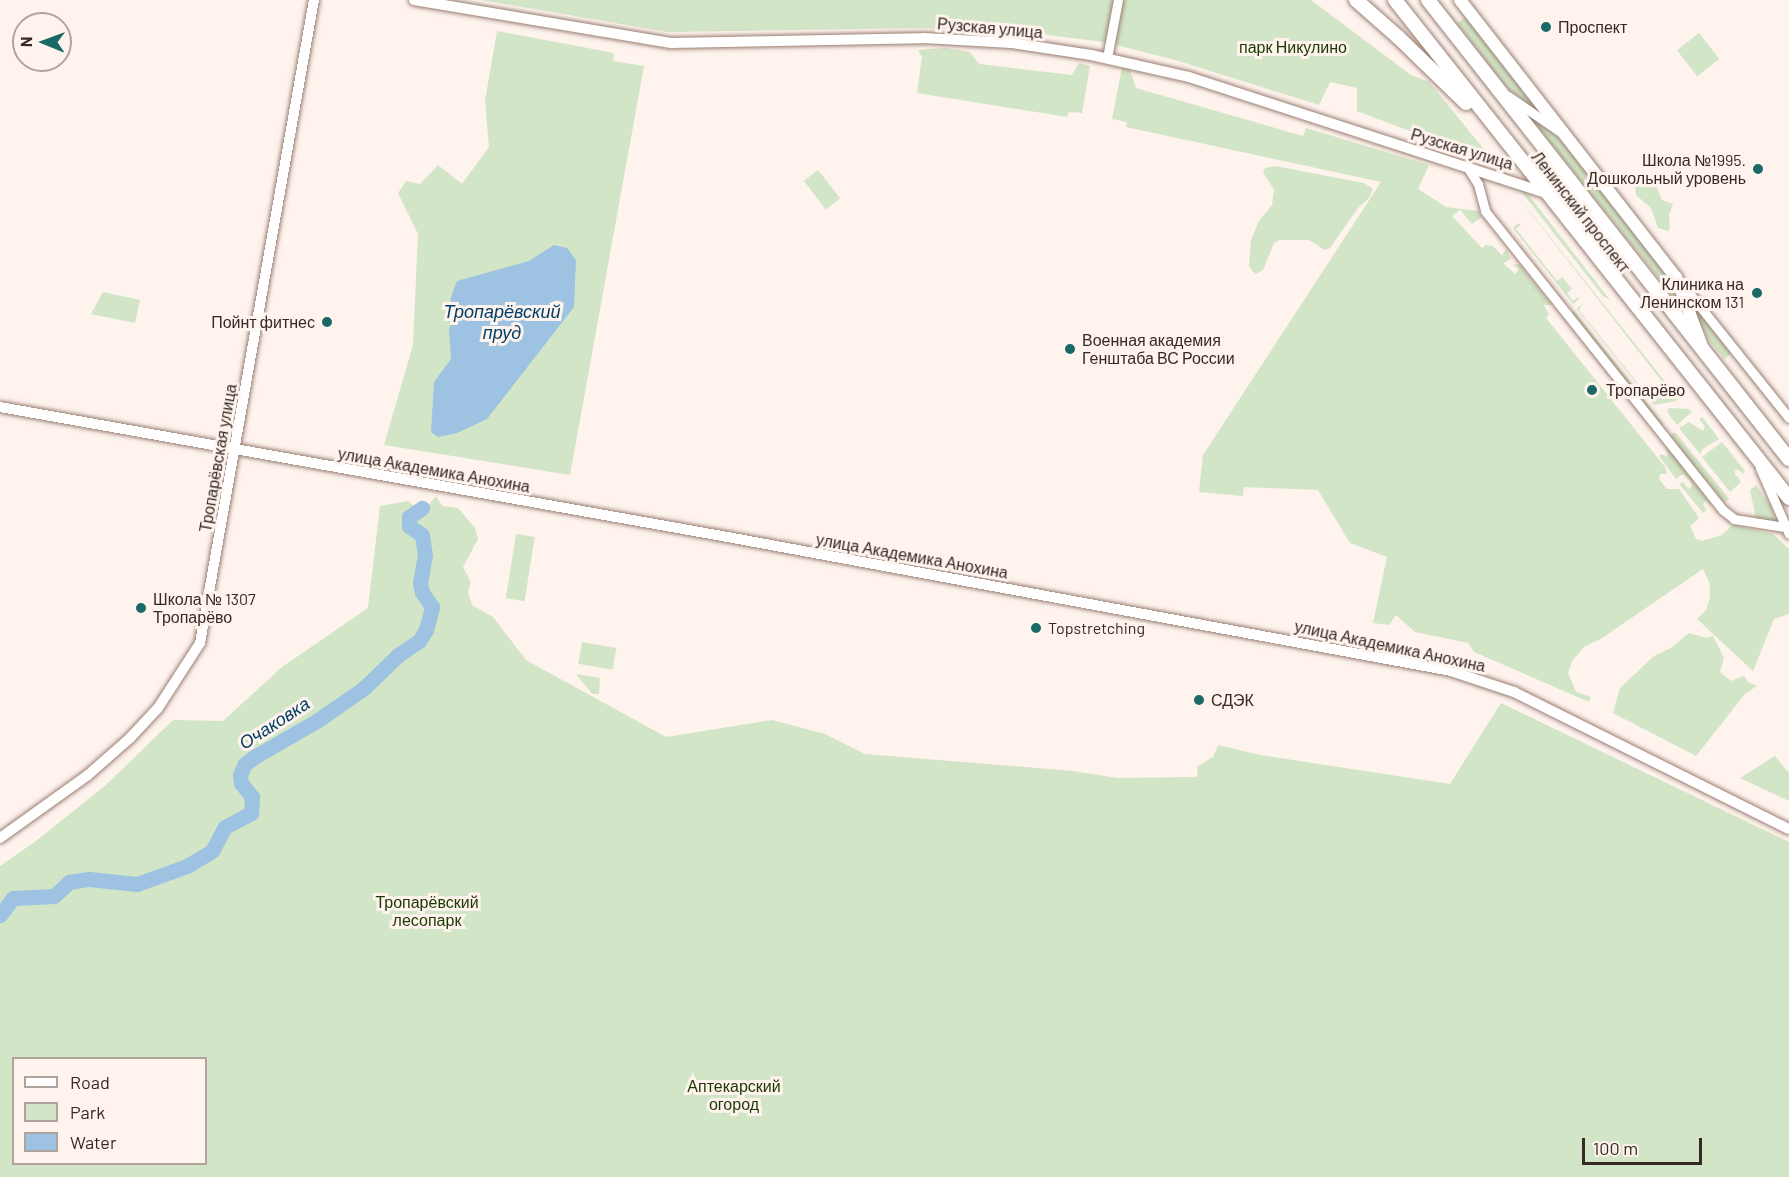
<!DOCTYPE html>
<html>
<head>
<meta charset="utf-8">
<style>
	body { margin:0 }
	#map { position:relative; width:1789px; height:1177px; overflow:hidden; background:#fef3ed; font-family:Barlow,sans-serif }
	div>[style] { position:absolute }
	.green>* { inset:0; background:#d2e5c6; transform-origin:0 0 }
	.water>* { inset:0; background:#9dc2e2 }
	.river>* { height:15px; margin:-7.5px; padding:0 7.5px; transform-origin:7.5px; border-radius:7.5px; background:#9dc2e2 }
	.roads { filter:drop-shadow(0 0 2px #997f72) drop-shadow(0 0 2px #997f72) }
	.minor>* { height:9px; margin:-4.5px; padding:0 4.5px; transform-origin:4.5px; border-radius:4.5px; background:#fff }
	.tertiary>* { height:10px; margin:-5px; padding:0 5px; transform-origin:5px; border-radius:5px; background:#fff }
	.secondary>* { height:12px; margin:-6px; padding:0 6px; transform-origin:6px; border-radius:6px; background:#fff }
	.primary>* { height:14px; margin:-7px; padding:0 7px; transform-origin:7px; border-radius:7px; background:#fff }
	.dots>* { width:16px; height:16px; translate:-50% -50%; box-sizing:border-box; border:3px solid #fef3ed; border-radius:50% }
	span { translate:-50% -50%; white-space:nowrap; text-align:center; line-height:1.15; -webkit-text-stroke:6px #fef3ed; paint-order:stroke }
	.poi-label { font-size:16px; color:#352a25 }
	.left { translate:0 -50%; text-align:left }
	.right { translate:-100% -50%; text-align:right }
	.street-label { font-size:16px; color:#352a25 }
	.park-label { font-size:16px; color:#1b3800 }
	.water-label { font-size:18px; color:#003f67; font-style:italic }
	.legend { position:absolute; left:12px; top:1057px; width:195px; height:108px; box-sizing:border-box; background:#fef3ed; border:2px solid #aea39d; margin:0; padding:8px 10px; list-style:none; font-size:18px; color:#352a25 }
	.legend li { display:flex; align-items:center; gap:12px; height:30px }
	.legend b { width:30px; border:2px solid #aea39d }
	.north { position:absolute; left:12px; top:12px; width:60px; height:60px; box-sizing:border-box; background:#fef3ed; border:2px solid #aea39d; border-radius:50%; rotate:271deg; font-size:16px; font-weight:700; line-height:24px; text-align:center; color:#352a25 }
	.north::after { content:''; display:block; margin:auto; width:21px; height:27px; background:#1a6868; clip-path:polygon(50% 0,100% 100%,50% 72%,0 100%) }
	.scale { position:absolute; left:1582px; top:1138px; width:120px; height:27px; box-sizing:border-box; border:3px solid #352a25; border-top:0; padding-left:8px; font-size:18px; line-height:21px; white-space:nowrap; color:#352a25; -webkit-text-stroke:4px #fef3ed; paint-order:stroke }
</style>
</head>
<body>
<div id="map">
	<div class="green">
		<div style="clip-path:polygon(481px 0,1311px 0,1411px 75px,1429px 82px,1496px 164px,1357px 111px,1357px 88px,1330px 82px,1319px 105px,1175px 60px,1104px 42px,1013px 31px,922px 28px,668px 32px)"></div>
		<div style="clip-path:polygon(1468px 15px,1550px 120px,1508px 89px,1457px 23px)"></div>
		<div style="clip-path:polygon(497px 31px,614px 53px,613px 61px,644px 66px,570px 475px,384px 445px,413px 345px,418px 234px,398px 193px,406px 181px,420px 184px,438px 165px,462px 184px,489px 147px,485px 101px)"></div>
		<div style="left:1699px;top:33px;width:33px;height:28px;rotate:52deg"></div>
		<div style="clip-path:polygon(945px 48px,970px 52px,979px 64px,1072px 75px,1079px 63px,1090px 66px,1082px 113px,1069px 112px,1067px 117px,917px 93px,922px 57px,918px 50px)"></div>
		<div style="clip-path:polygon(1122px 67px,1130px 69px,1136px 88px,1303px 136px,1306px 128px,1429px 165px,1418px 189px,1446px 207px,1478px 211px,1482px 217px,1472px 224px,1460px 210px,1452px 216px,1482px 248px,1486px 245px,1493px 246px,1502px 255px,1506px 249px,1511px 259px,1503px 263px,1515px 274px,1519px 269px,1513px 265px,1519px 264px,1552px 305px,1544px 305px,1549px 314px,1546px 318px,1665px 467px,1667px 474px,1660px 474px,1659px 479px,1667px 489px,1679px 489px,1699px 518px,1690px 526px,1696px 539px,1702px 541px,1722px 535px,1732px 525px,1773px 534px,1789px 549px,1789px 614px,1774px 619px,1753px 671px,1697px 619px,1706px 610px,1710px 597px,1710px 584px,1703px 569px,1602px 638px,1584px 647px,1572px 661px,1568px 673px,1576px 692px,1591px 697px,1589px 702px,1474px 652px,1468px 643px,1415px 632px,1396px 615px,1389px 625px,1373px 623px,1387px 557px,1350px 543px,1318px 490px,1244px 487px,1243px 496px,1199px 492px,1203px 455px,1381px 182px,1126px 127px,1127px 122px,1112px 119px)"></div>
		<div style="clip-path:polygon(1531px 115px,1570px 148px,1670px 275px,1682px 307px,1530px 117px)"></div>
		<div style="clip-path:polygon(1275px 166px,1364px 183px,1373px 189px,1369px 198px,1358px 208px,1330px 248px,1325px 250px,1309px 240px,1279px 240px,1274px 243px,1263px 270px,1255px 274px,1249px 266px,1251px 240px,1259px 221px,1272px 205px,1274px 189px,1263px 173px,1265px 168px)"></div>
		<div style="left:818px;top:170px;width:36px;height:18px;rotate:52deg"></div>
		<div style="clip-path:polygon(1642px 180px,1651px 180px,1657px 188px,1662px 200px,1673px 204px,1669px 215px,1670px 229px,1668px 231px,1658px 228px,1651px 208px,1636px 195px,1635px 185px)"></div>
		<div style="clip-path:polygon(1517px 186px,1527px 193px,1610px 300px,1603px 296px)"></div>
		<div style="clip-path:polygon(1511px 188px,1671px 389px,1677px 399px,1676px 401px,1654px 405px,1577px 309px,1583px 303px,1579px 310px,1652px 401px,1668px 389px)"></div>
		<div style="clip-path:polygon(1519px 223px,1521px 225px,1516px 229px,1557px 281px,1562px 277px,1572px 289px,1567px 293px,1573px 301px,1578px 297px,1579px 299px,1573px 304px,1513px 228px)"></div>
		<div style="clip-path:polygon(103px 292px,140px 300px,135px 323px,91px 314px)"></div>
		<div style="clip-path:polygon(1693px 308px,1696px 308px,1732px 353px,1724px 359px,1708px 339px)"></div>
		<div style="clip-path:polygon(1574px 311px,1663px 423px,1662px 425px,1572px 313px)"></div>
		<div style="clip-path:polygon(1669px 408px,1689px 409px,1692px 412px,1677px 425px,1667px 412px)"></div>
		<div style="clip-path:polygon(1702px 417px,1719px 439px,1703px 449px,1700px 454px,1679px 428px,1689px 422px,1703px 431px,1705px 427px,1699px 419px)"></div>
		<div style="left:1675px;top:432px;width:86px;height:6px;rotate:51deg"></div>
		<div style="clip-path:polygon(1722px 442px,1745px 471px,1743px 474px,1739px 470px,1735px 470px,1735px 474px,1741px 482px,1730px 492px,1702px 457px)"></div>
		<div style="clip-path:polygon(1668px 447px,1712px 506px,1705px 501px,1703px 505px,1707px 510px,1703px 513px,1679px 484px,1683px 482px,1689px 489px,1692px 486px,1691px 482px,1683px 474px,1676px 479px,1659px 456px,1661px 454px,1668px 457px,1666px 449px)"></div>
		<div style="clip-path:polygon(1756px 485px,1772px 508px,1775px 521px,1756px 519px,1750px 490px)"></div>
		<div style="clip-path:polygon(evenodd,436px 496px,442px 506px,458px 508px,475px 528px,478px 539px,463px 567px,471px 582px,468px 592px,472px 605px,493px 617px,526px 660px,666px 737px,772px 720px,825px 734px,865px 754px,1073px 771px,1117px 778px,1197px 777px,1198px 766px,1213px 757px,1218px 745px,1260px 755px,1450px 784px,1501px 703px,1789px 842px,1789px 1177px,0 1177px,0 866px,36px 841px,106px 785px,173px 720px,223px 721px,282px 667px,368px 608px,380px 506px,408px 501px,416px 508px,428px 506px,436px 496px,206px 1058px,206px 1164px,14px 1164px,14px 1058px,206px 1058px)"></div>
		<div style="left:516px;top:534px;width:19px;height:65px;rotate:9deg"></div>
		<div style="clip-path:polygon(1689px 633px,1706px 638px,1713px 636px,1724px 658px,1720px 672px,1731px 681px,1744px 676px,1748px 682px,1757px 686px,1745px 694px,1696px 756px,1613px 713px,1620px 688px,1654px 656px,1671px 648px)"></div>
		<div style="left:582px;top:642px;width:35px;height:22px;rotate:10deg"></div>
		<div style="clip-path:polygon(576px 674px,600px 678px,599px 694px,592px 694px)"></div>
		<div style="clip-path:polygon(1775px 756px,1789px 773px,1789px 801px,1740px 778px)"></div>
	</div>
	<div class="water">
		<div style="clip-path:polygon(554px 245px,567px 248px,576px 260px,574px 307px,487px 419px,457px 433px,438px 437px,431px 432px,434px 382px,451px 359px,449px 329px,457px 306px,450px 300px,457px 281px,529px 261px)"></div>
	</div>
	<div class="river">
		<div style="left:0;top:915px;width:21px;rotate:-53deg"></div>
		<div style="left:13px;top:898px;width:41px;rotate:-2.8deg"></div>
		<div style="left:54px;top:896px;width:21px;rotate:-43deg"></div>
		<div style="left:69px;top:882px;width:20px;rotate:-9deg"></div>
		<div style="left:89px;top:879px;width:48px;rotate:5.9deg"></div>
		<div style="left:137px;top:884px;width:53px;rotate:-19.8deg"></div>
		<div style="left:187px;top:866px;width:29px;rotate:-31deg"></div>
		<div style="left:212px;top:851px;width:27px;rotate:-62deg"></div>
		<div style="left:225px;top:827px;width:30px;rotate:-28deg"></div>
		<div style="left:251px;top:813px;width:16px;rotate:-86deg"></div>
		<div style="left:252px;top:797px;width:18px;rotate:-128deg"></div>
		<div style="left:241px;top:783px;width:8px;rotate:-97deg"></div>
		<div style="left:240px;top:775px;width:11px;rotate:-68deg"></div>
		<div style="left:244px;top:765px;width:13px;rotate:-39deg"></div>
		<div style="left:254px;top:757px;width:74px;rotate:-30deg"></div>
		<div style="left:318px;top:720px;width:56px;rotate:-34.8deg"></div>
		<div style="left:364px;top:688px;width:47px;rotate:-44.1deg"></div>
		<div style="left:398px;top:655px;width:25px;rotate:-34deg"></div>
		<div style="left:419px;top:641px;width:13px;rotate:-58deg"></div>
		<div style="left:426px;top:630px;width:24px;rotate:-75deg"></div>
		<div style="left:432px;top:607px;width:18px;rotate:-124deg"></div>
		<div style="left:422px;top:592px;width:9px;rotate:-103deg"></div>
		<div style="left:420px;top:583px;width:28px;rotate:-80deg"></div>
		<div style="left:425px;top:555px;width:20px;rotate:-99deg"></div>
		<div style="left:422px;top:535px;width:16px;rotate:-145deg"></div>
		<div style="left:409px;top:526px;width:9px;rotate:-90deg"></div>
		<div style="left:409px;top:517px;width:16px;rotate:-35deg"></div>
	</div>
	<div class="roads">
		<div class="minor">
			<div style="left:1107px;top:58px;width:59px;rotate:-79.3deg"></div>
			<div style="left:1508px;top:96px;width:62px;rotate:34.5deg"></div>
			<div style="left:1468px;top:168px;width:19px;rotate:58deg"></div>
			<div style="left:1478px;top:184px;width:28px;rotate:75deg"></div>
			<div style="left:1485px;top:211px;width:382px;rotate:51.5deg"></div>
			<div style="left:1723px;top:510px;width:14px;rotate:39deg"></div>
			<div style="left:1734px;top:519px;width:51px;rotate:9.1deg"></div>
			<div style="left:1682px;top:284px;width:171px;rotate:51.4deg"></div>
			<div style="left:1760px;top:468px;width:72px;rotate:66.3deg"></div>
		</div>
		<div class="tertiary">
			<div style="left:414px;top:0;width:262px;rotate:9.5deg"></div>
			<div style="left:672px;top:43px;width:252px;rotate:-1.1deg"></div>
			<div style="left:924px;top:38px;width:88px;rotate:3.3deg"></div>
			<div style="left:1012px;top:43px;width:80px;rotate:8.6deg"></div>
			<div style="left:1091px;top:55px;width:100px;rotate:12.7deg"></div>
			<div style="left:1189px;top:77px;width:375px;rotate:18deg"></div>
			<div style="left:0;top:407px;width:745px;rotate:10.13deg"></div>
			<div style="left:733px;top:538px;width:730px;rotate:10.49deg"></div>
			<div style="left:1451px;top:671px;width:66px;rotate:18.4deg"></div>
			<div style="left:1514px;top:692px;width:307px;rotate:26.5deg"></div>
			<div style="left:0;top:838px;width:108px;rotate:-35.6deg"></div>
			<div style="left:88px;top:775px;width:56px;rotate:-41.4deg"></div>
			<div style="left:130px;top:738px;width:41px;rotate:-47deg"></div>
			<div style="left:158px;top:708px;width:77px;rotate:-57.1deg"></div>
			<div style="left:200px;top:643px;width:653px;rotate:-79.95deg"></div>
		</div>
		<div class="secondary">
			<div style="left:1460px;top:0;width:351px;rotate:52.1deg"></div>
			<div style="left:1676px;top:277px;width:74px;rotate:69.4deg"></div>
		</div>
		<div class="primary">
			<div style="left:1356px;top:0;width:56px;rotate:41.4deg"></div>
			<div style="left:1398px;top:37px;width:95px;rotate:44.1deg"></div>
			<div style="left:1395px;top:0;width:635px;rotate:51.65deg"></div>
			<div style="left:1428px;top:0;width:584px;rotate:51.82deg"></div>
		</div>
	</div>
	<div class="dots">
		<div style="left:1546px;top:27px;background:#1a6868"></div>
		<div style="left:1758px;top:169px;background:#1a6868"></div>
		<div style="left:1757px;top:293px;background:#1a6868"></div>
		<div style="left:327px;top:322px;background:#1a6868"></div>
		<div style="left:1070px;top:349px;background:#1a6868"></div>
		<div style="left:1592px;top:390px;background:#1a6868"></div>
		<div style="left:141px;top:608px;background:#1a6868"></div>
		<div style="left:1036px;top:628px;background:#1a6868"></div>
		<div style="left:1199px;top:700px;background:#1a6868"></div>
	</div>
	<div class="poi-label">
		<span class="left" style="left:1558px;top:27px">Проспект</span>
		<span class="right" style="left:1746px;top:169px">Школа №1995.<br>Дошкольный уровень</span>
		<span class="right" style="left:1744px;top:293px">Клиника на<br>Ленинском 131</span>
		<span class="right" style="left:315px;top:322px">Пойнт фитнес</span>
		<span class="left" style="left:1082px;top:349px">Военная академия<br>Генштаба ВС России</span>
		<span class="left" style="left:1606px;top:390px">Тропарёво</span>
		<span class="left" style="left:153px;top:608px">Школа № 1307<br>Тропарёво</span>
		<span class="left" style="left:1048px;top:628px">Topstretching</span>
		<span class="left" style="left:1211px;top:700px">СДЭК</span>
	</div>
	<div class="street-label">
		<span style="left:990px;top:28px;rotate:5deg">Рузская улица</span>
		<span style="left:1462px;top:149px;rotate:17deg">Рузская улица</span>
		<span style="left:1581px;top:212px;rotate:52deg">Ленинский проспект</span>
		<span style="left:218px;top:458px;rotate:-80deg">Тропарёвская улица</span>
		<span style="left:434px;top:470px;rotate:10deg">улица Академика Анохина</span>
		<span style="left:912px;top:556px;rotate:10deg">улица Академика Анохина</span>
		<span style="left:1390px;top:646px;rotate:12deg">улица Академика Анохина</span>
	</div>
	<div class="park-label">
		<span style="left:1293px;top:47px">парк Никулино</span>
		<span style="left:427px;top:911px">Тропарёвский<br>лесопарк</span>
		<span style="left:734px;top:1095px">Аптекарский<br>огород</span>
	</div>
	<div class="water-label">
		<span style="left:502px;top:322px">Тропарёвский<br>пруд</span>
		<span style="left:274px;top:723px;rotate:-33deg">Очаковка</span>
	</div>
	<ul class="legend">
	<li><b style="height:8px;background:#fff"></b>Road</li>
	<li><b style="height:16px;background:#d2e5c6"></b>Park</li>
	<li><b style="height:16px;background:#9dc2e2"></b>Water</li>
	</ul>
	<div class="north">N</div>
	<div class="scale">100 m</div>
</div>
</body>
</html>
